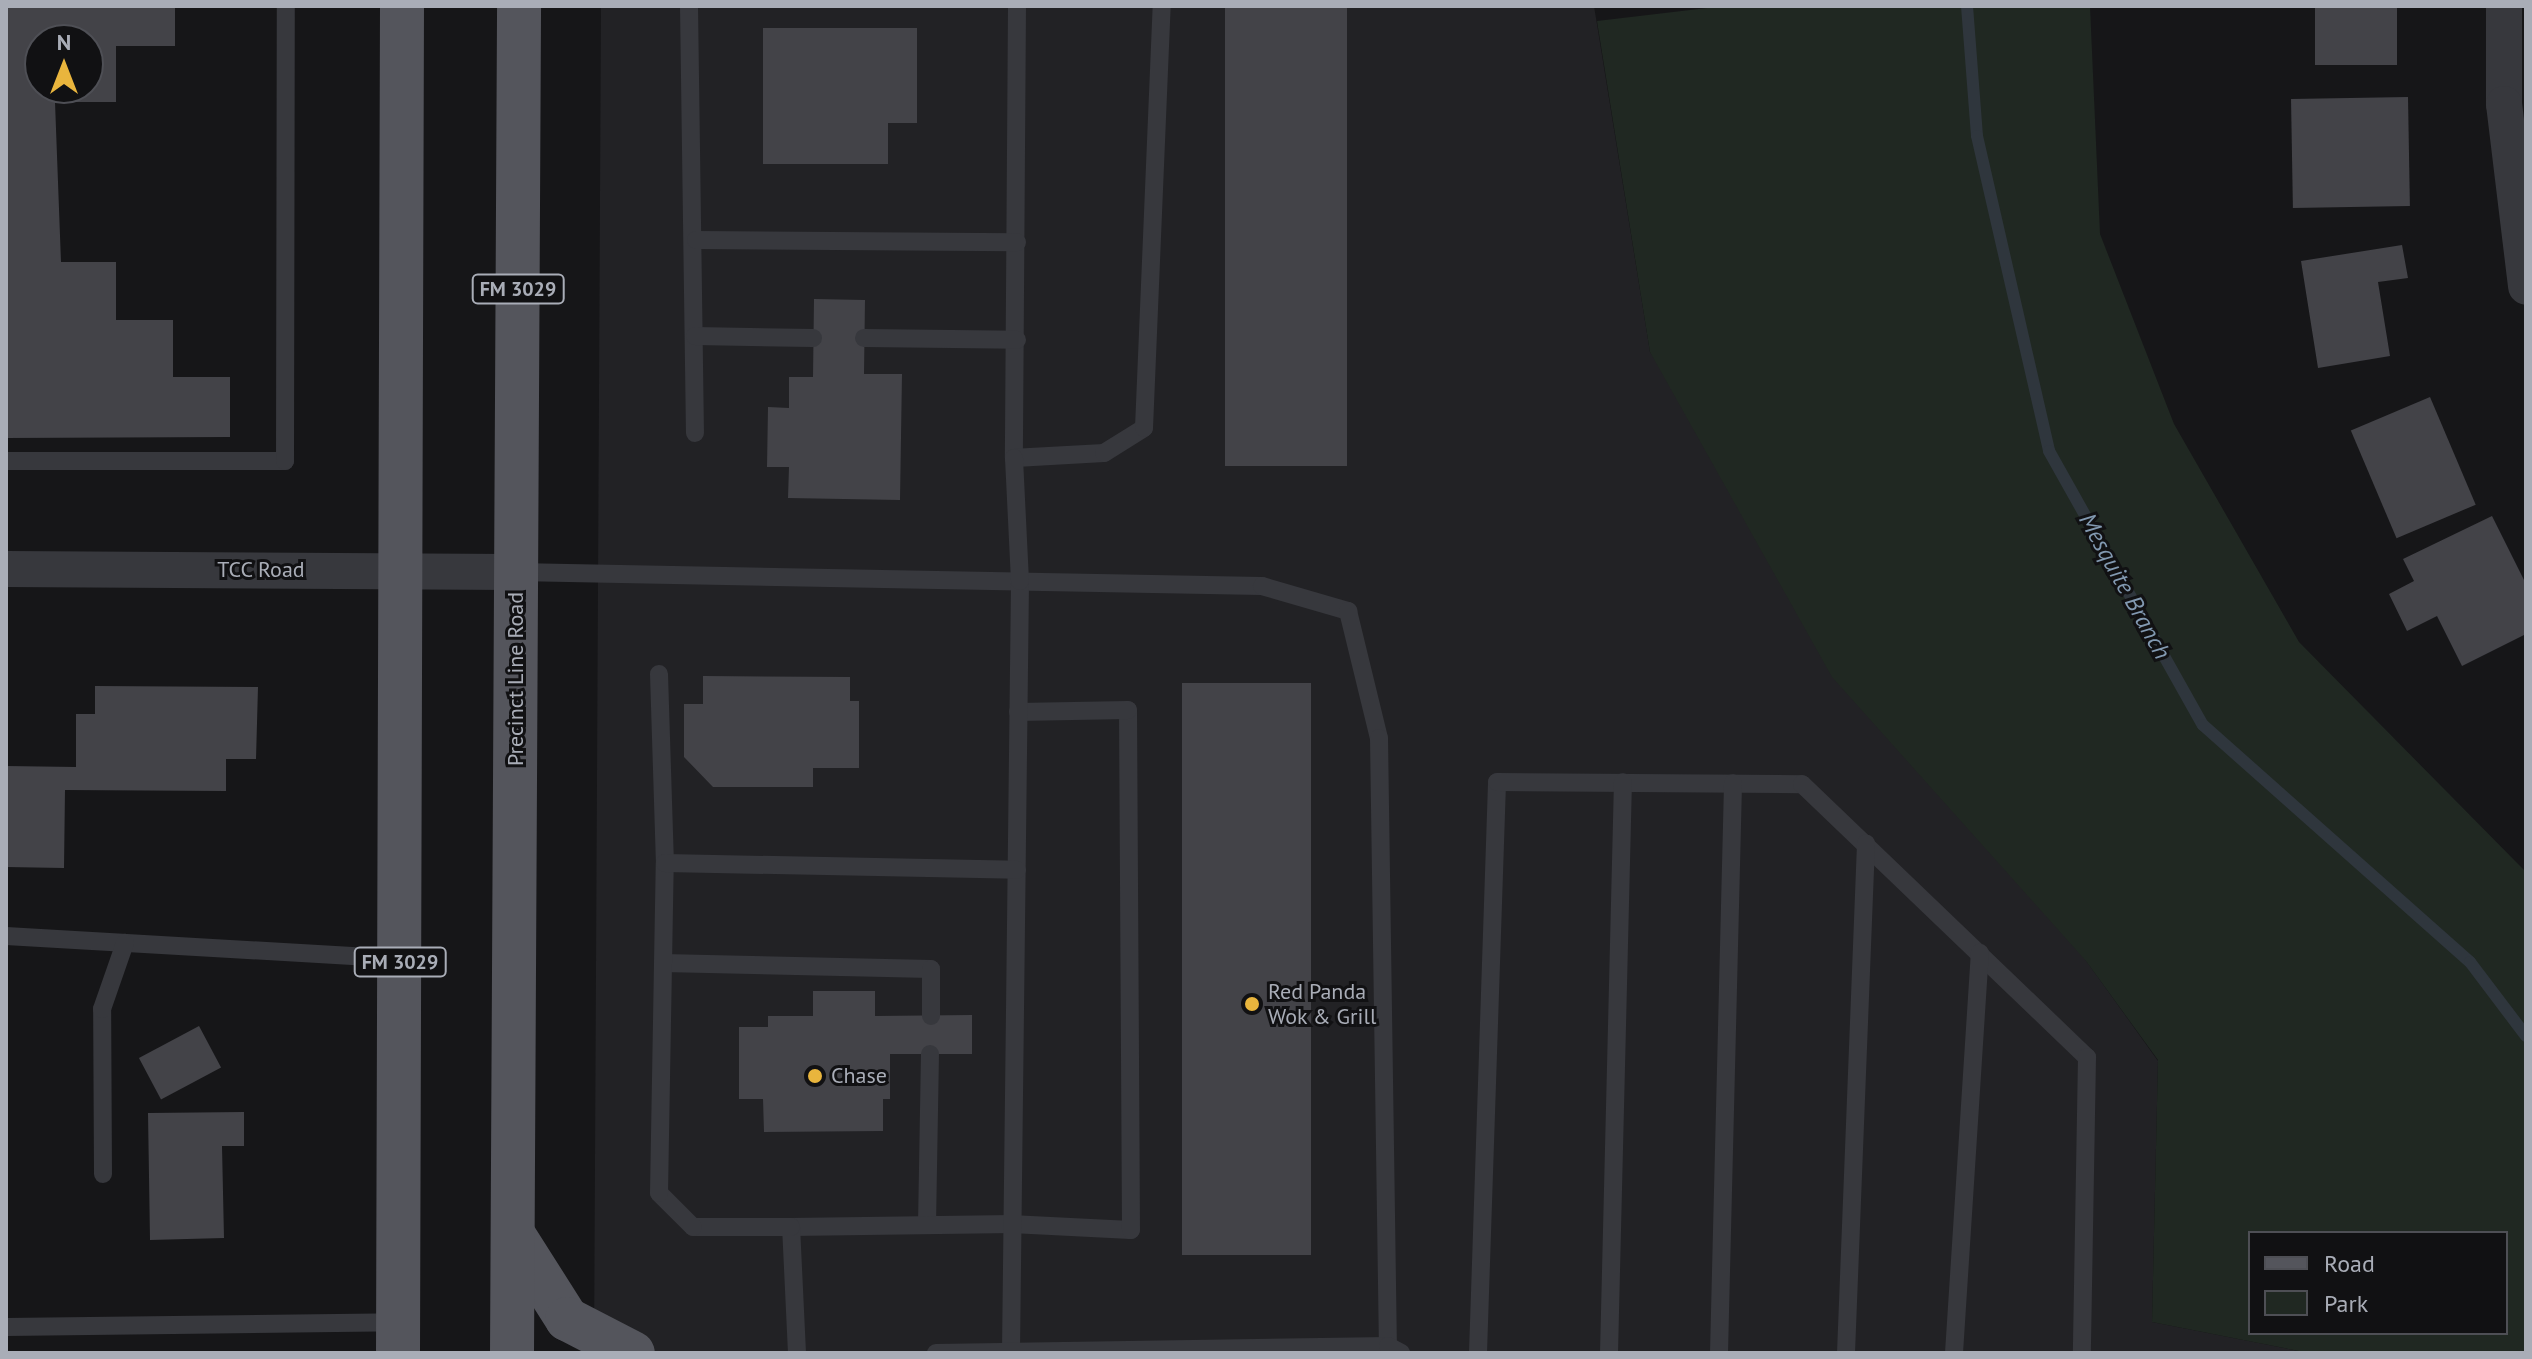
<!DOCTYPE html>
<html>
<head>
<meta charset="utf-8">
<style>
	body { margin:0 }
	#map { position:relative; width:2532px; height:1359px; overflow:hidden; background:#161618; font-family:"PT Sans",sans-serif }
	div>[style] { position:absolute }
	.built>* { inset:0; background:#222225 }
	.green>* { inset:0; background:#202822 }
	.stream>* { height:12px; margin:-6px; padding:0 6px; transform-origin:6px; border-radius:6px; background:#2f363d }
	.building>* { inset:0; background:#434348; transform-origin:0 0 }
	.lane>* { height:18px; margin:-9px; padding:0 9px; transform-origin:9px; border-radius:9px; background:#37383d }
	.street>* { height:36px; margin:-18px; padding:0 18px; transform-origin:18px; border-radius:18px; background:#37383d }
	.primary>* { height:44px; margin:-22px; padding:0 22px; transform-origin:22px; border-radius:22px; background:#54555c }
	.dots>* { width:22px; height:22px; translate:-50% -50%; box-sizing:border-box; border:4px solid #111113; border-radius:50% }
	span { translate:-50% -50%; white-space:nowrap; text-align:center; line-height:1.15; -webkit-text-stroke:6px #111113; paint-order:stroke }
	.shield-label span { padding:2px 6px; background:#111113; border:2px solid; border-radius:6px; -webkit-text-stroke-width:0 }
	.shield-label { font-size:20px; color:#a9adb7; font-weight:700 }
	.street-label { font-size:22px; color:#a9adb7 }
	.poi-label { font-size:22px; color:#a9adb7 }
	.left { translate:0 -50%; text-align:left }
	.water-label { font-size:24px; color:#8299b1; font-style:italic }
	.frame { position:absolute; inset:0; border:8px solid #a9adb7; pointer-events:none }
	.legend { position:absolute; left:2248px; top:1231px; width:260px; height:104px; box-sizing:border-box; background:#111113; border:2px solid #4e4f55; margin:0; padding:10px 14px; list-style:none; font-size:24px; color:#a9adb7 }
	.legend li { display:flex; align-items:center; gap:16px; height:40px }
	.legend b { width:40px; border:2px solid #4e4f55 }
	.north { position:absolute; left:24px; top:24px; width:80px; height:80px; box-sizing:border-box; background:#111113; border:2px solid #4e4f55; border-radius:50%; rotate:0deg; font-size:22px; font-weight:700; line-height:32px; text-align:center; color:#a9adb7 }
	.north::after { content:''; display:block; margin:auto; width:28px; height:36px; background:#e9b53d; clip-path:polygon(50% 0,100% 100%,50% 72%,0 100%) }
</style>
</head>
<body>
<div id="map">
	<div class="built">
		<div style="clip-path:polygon(601px 6px,1594px 6px,1650px 352px,2158px 1061px,2152px 1322px,2309px 1353px,594px 1353px)"></div>
	</div>
	<div class="green">
		<div style="clip-path:polygon(evenodd,1724px 6px,2090px 6px,2100px 234px,2174px 424px,2299px 642px,2526px 872px,2526px 1353px,2309px 1353px,2152px 1322px,2158px 1060px,2086px 961px,1832px 677px,1650px 352px,1597px 21px,1724px 6px,2250px 1233px,2506px 1233px,2506px 1333px,2250px 1333px,2250px 1233px)"></div>
	</div>
	<div class="stream">
		<div style="left:1967px;top:6px;width:130px;rotate:85.6deg"></div>
		<div style="left:1977px;top:136px;width:323px;rotate:77.1deg"></div>
		<div style="left:2049px;top:451px;width:314px;rotate:60.7deg"></div>
		<div style="left:2203px;top:725px;width:357px;rotate:41.6deg"></div>
		<div style="left:2470px;top:962px;width:93px;rotate:52.9deg"></div>
	</div>
	<div class="building">
		<div style="clip-path:polygon(evenodd,6px 6px,175px 6px,175px 46px,116px 46px,116px 102px,55px 102px,61px 262px,116px 262px,116px 320px,173px 320px,173px 377px,230px 377px,230px 437px,6px 438px,6px 6px,40px 40px,88px 40px,88px 88px,40px 88px,40px 40px)"></div>
		<div style="left:2315px;top:6px;width:82px;height:59px"></div>
		<div style="left:1225px;top:7px;width:122px;height:459px"></div>
		<div style="clip-path:polygon(763px 28px,917px 28px,917px 123px,888px 123px,888px 164px,763px 164px)"></div>
		<div style="left:2408px;top:97px;width:109px;height:117px;rotate:89deg"></div>
		<div style="clip-path:polygon(2402px 245px,2408px 278px,2378px 282px,2390px 356px,2318px 368px,2301px 261px)"></div>
		<div style="clip-path:polygon(814px 299px,865px 300px,864px 374px,902px 374px,900px 500px,788px 498px,789px 467px,767px 467px,768px 407px,789px 408px,789px 377px,813px 377px)"></div>
		<div style="left:2430px;top:397px;width:117px;height:86px;rotate:67deg"></div>
		<div style="clip-path:polygon(2492px 516px,2526px 584px,2526px 634px,2462px 666px,2437px 616px,2407px 631px,2389px 594px,2414px 581px,2403px 559px)"></div>
		<div style="clip-path:polygon(703px 676px,850px 677px,850px 701px,859px 701px,859px 768px,813px 768px,813px 787px,713px 787px,684px 757px,684px 704px,703px 704px)"></div>
		<div style="left:1182px;top:683px;width:129px;height:572px"></div>
		<div style="clip-path:polygon(95px 686px,258px 687px,256px 759px,226px 759px,226px 791px,65px 790px,64px 868px,6px 867px,6px 766px,76px 767px,76px 714px,95px 714px)"></div>
		<div style="clip-path:polygon(813px 991px,875px 991px,875px 1016px,972px 1015px,972px 1054px,890px 1054px,890px 1099px,883px 1099px,883px 1131px,764px 1132px,763px 1099px,739px 1099px,739px 1027px,768px 1027px,768px 1016px,813px 1016px)"></div>
		<div style="left:199px;top:1026px;width:47px;height:68px;rotate:62deg"></div>
		<div style="clip-path:polygon(244px 1112px,244px 1146px,222px 1146px,224px 1238px,150px 1240px,148px 1113px)"></div>
	</div>
	<div class="lane">
		<div style="left:689px;top:6px;width:427px;rotate:89.2deg"></div>
		<div style="left:1017px;top:6px;width:452px;rotate:90.4deg"></div>
		<div style="left:1014px;top:458px;width:90px;rotate:-3.2deg"></div>
		<div style="left:1104px;top:453px;width:47px;rotate:-32deg"></div>
		<div style="left:1144px;top:428px;width:422px;rotate:-87.6deg"></div>
		<div style="left:696px;top:240px;width:321px;rotate:0.4deg"></div>
		<div style="left:695px;top:336px;width:118px;rotate:1deg"></div>
		<div style="left:864px;top:338px;width:153px;rotate:0.7deg"></div>
		<div style="left:6px;top:461px;width:279px"></div>
		<div style="left:285px;top:461px;width:455px;rotate:-89.9deg"></div>
		<div style="left:516px;top:572px;width:746px;rotate:1.08deg"></div>
		<div style="left:1262px;top:586px;width:90px;rotate:16.2deg"></div>
		<div style="left:1348px;top:611px;width:131px;rotate:76.3deg"></div>
		<div style="left:1379px;top:738px;width:615px;rotate:89.16deg"></div>
		<div style="left:659px;top:674px;width:189px;rotate:88.2deg"></div>
		<div style="left:6px;top:936px;width:394px;rotate:3.3deg"></div>
		<div style="left:663px;top:963px;width:268px;rotate:1.3deg"></div>
		<div style="left:931px;top:969px;width:47px;rotate:90deg"></div>
		<div style="left:103px;top:1174px;width:165px;rotate:-90.3deg"></div>
		<div style="left:102px;top:1009px;width:70px;rotate:-70.8deg"></div>
		<div style="left:927px;top:1225px;width:171px;rotate:-89deg"></div>
		<div style="left:791px;top:1227px;width:222px;rotate:-0.8deg"></div>
		<div style="left:1013px;top:1224px;width:118px;rotate:2.9deg"></div>
		<div style="left:1131px;top:1230px;width:520px;rotate:-90.33deg"></div>
		<div style="left:1128px;top:710px;width:110px;rotate:179deg"></div>
		<div style="left:6px;top:1327px;width:392px;rotate:-0.7deg"></div>
		<div style="left:1011px;top:1352px;width:771px;rotate:-89.33deg"></div>
		<div style="left:1020px;top:581px;width:123px;rotate:-92.8deg"></div>
		<div style="left:797px;top:1353px;width:126px;rotate:-92.7deg"></div>
		<div style="left:791px;top:1227px;width:98px;rotate:180deg"></div>
		<div style="left:693px;top:1227px;width:48px;rotate:-135deg"></div>
		<div style="left:659px;top:1193px;width:330px;rotate:-89deg"></div>
		<div style="left:665px;top:863px;width:352px;rotate:1.1deg"></div>
		<div style="left:936px;top:1353px;width:452px;rotate:-0.9deg"></div>
		<div style="left:1388px;top:1346px;width:15px;rotate:28deg"></div>
		<div style="left:1478px;top:1353px;width:571px;rotate:-88.09deg"></div>
		<div style="left:1497px;top:782px;width:305px;rotate:0.4deg"></div>
		<div style="left:1802px;top:784px;width:395px;rotate:43.8deg"></div>
		<div style="left:2087px;top:1057px;width:296px;rotate:91deg"></div>
		<div style="left:1609px;top:1353px;width:571px;rotate:-88.6deg"></div>
		<div style="left:1719px;top:1353px;width:570px;rotate:-88.59deg"></div>
		<div style="left:1846px;top:1353px;width:510px;rotate:-87.75deg"></div>
		<div style="left:1954px;top:1353px;width:401px;rotate:-86.3deg"></div>
	</div>
	<div class="street">
		<div style="left:2504px;top:6px;width:98px;rotate:90deg"></div>
		<div style="left:2504px;top:104px;width:184px;rotate:83.1deg"></div>
		<div style="left:6px;top:569px;width:510px;rotate:0.34deg"></div>
	</div>
	<div class="primary">
		<div style="left:513px;top:1234px;width:101px;rotate:57.6deg"></div>
		<div style="left:567px;top:1319px;width:74px;rotate:27.3deg"></div>
		<div style="left:398px;top:1353px;width:1347px;rotate:-89.83deg"></div>
		<div style="left:512px;top:1353px;width:1347px;rotate:-89.7deg"></div>
	</div>
	<div class="dots">
		<div style="left:1252px;top:1004px;background:#e9b53d"></div>
		<div style="left:815px;top:1076px;background:#e9b53d"></div>
	</div>
	<div class="shield-label">
		<span style="left:518px;top:289px">FM 3029</span>
		<span style="left:400px;top:962px">FM 3029</span>
	</div>
	<div class="street-label">
		<span style="left:261px;top:570px">TCC Road</span>
		<span style="left:516px;top:679px;rotate:-90deg">Precinct Line Road</span>
	</div>
	<div class="poi-label">
		<span class="left" style="left:1268px;top:1004px">Red Panda<br>Wok &amp; Grill</span>
		<span class="left" style="left:831px;top:1076px">Chase</span>
	</div>
	<div class="water-label">
		<span style="left:2125px;top:586px;rotate:61deg">Mesquite Branch</span>
	</div>
	<div class="frame"></div>
	<ul class="legend">
	<li><b style="height:10px;background:#54555c"></b>Road</li>
	<li><b style="height:22px;background:#202822"></b>Park</li>
	</ul>
	<div class="north">N</div>
</div>
</body>
</html>
